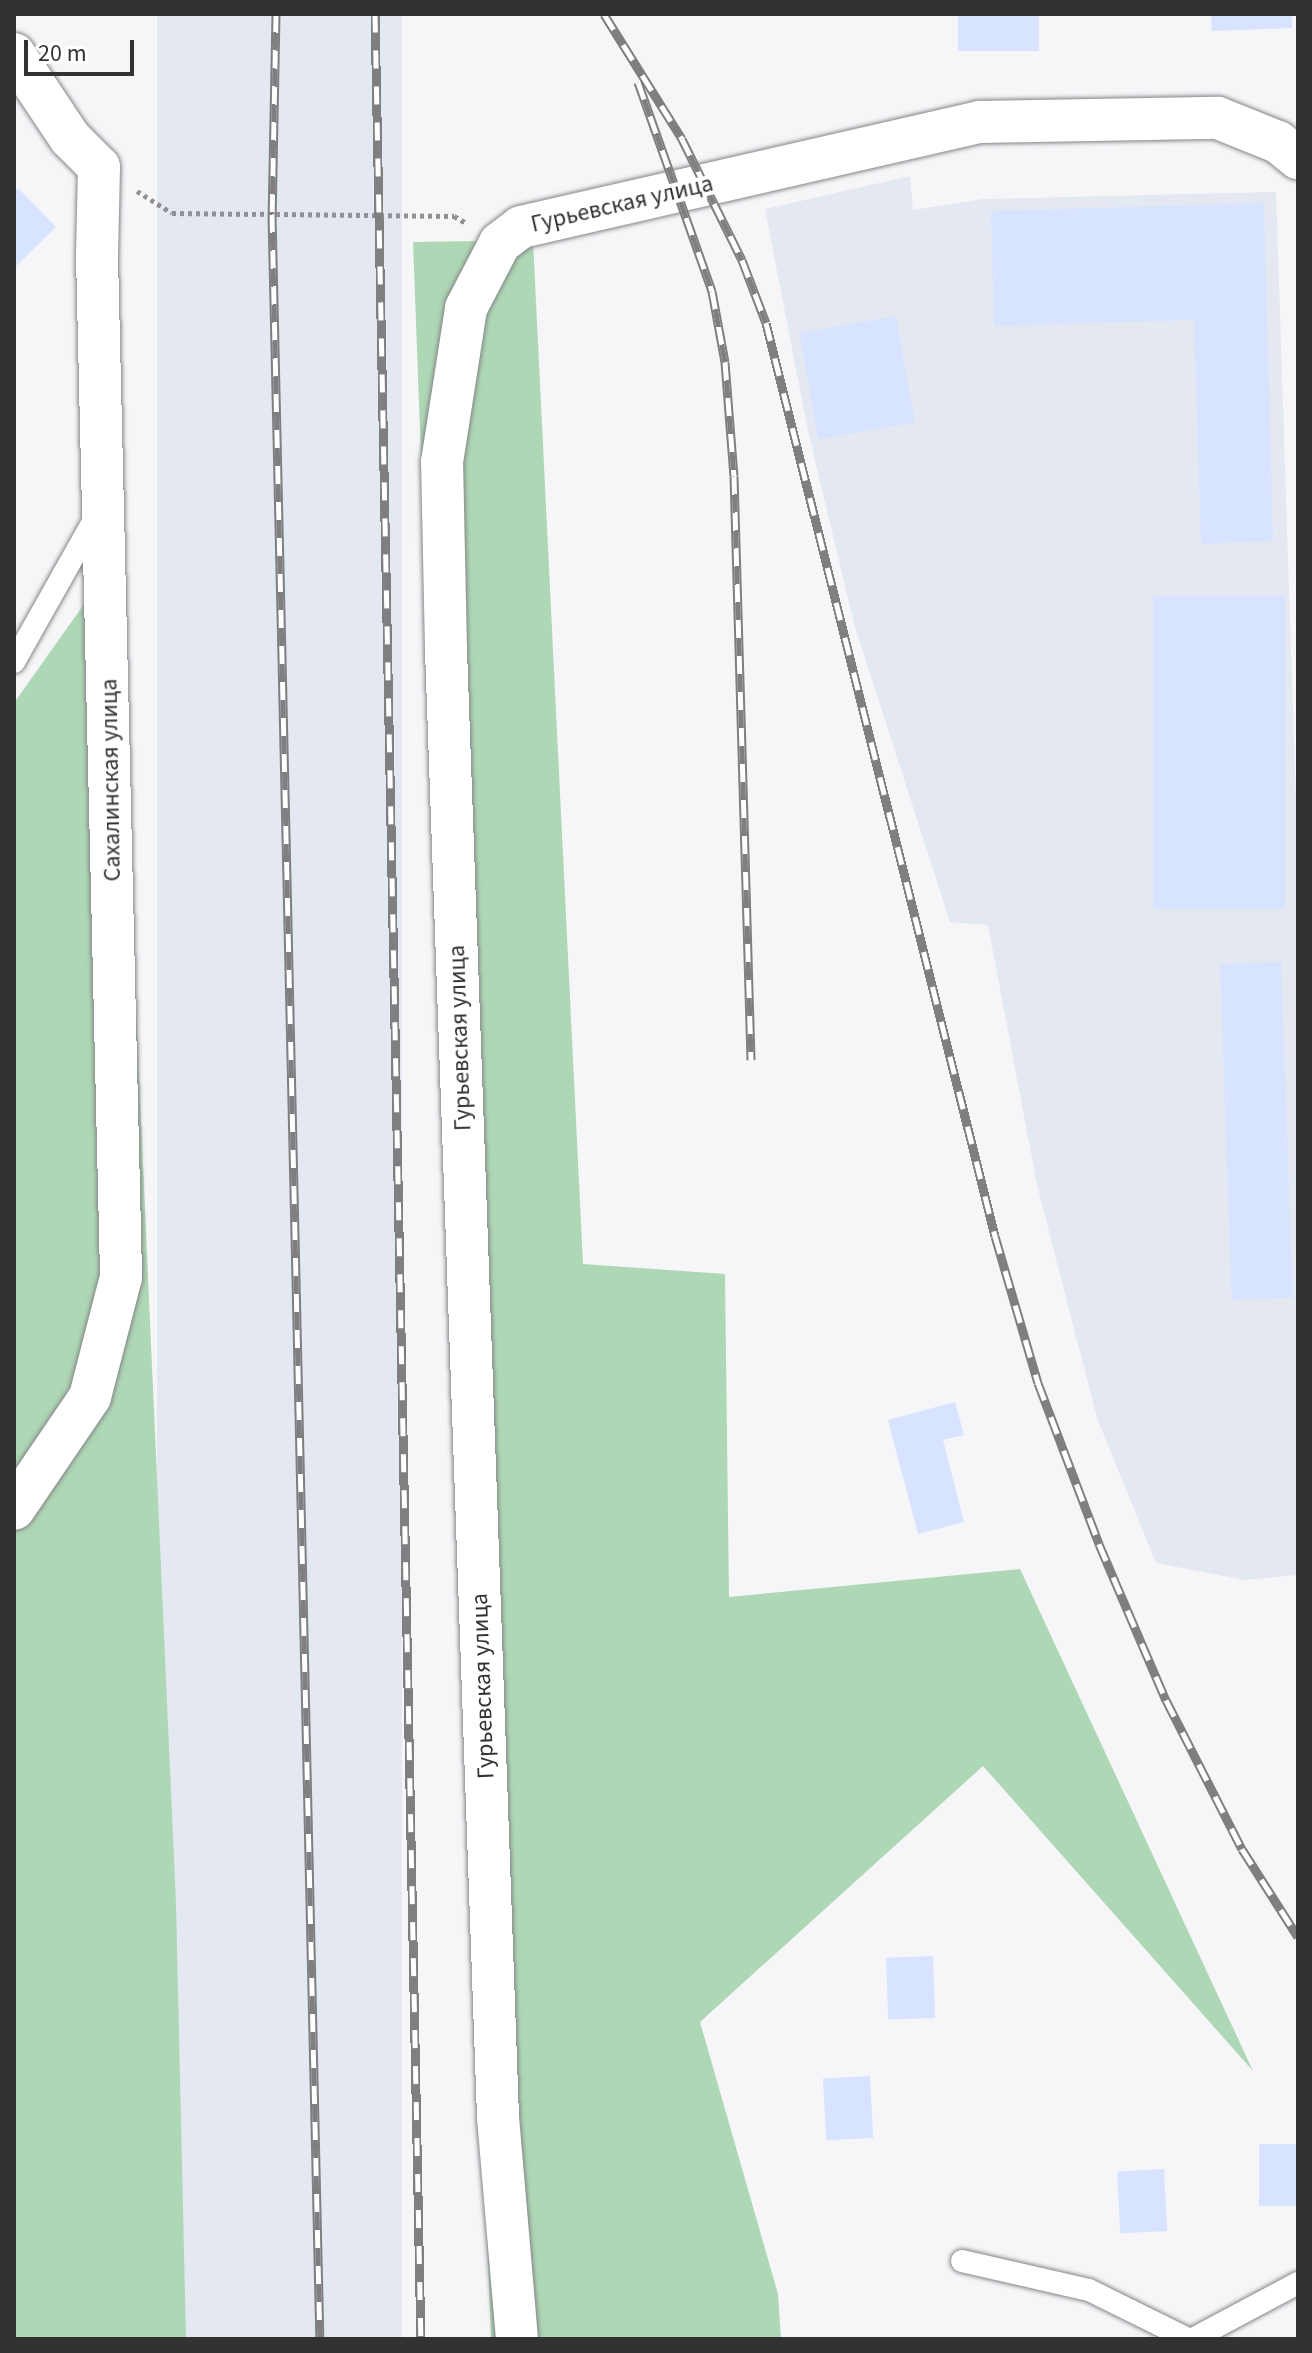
<!DOCTYPE html>
<html>
<head>
<meta charset="utf-8">
<style>
	body { margin:0 }
	#map { position:relative; width:1312px; height:2353px; overflow:hidden; background:#f6f6f9; font-family:"Source Sans 3",sans-serif }
	div>[style] { position:absolute }
	.built>* { inset:0; background:#e4e8f1; transform-origin:0 0 }
	.green>* { inset:0; background:#aed7b5 }
	.building>* { inset:0; background:#d7e3ff; transform-origin:0 0 }
	.path>* { height:5px; margin-top:-2.5px; transform-origin:0; background:repeating-linear-gradient(90deg,#919193 0 4px,transparent 0 8px) }
	.roads { filter:drop-shadow(0 0 2px #858688) drop-shadow(0 0 2px #858688) }
	.service>* { height:22px; margin:-11px; padding:0 11px; transform-origin:11px; border-radius:11px; background:#fff }
	.minor>* { height:42px; margin:-21px; padding:0 21px; transform-origin:21px; border-radius:21px; background:#fff }
	.rail>* { height:9px; margin-top:-4.5px; transform-origin:0; background:repeating-linear-gradient(90deg,#fff 0 18px,#7f7f81 0 36px); box-sizing:border-box; border-block:2px solid #7f7f81 }
	span { translate:-50% -50%; white-space:nowrap; text-align:center; line-height:1.15; -webkit-text-stroke:8px #fff; paint-order:stroke }
	.street-label { font-size:24px; color:#323233 }
	.frame { position:absolute; inset:0; border:16px solid #323233; pointer-events:none }
	.scale { position:absolute; left:24px; top:40px; width:110px; height:36px; box-sizing:border-box; border:4px solid #323233; border-top:0; padding-left:10px; font-size:24px; line-height:28px; white-space:nowrap; color:#323233; -webkit-text-stroke:6px #fff; paint-order:stroke }
</style>
</head>
<body>
<div id="map">
	<div class="built">
		<div style="left:157px;top:14px;width:245px;height:2326px"></div>
		<div style="clip-path:polygon(910px 176px,913px 210px,983px 199px,1276px 192px,1298px 864px,1298px 1575px,1244px 1580px,1156px 1563px,1097px 1418px,1037px 1185px,988px 925px,950px 922px,854px 624px,808px 431px,765px 209px)"></div>
	</div>
	<div class="green">
		<div style="clip-path:polygon(533px 240px,583px 1264px,725px 1274px,729px 1597px,1020px 1569px,1253px 2071px,983px 1766px,700px 2022px,778px 2294px,781px 2339px,491px 2339px,413px 242px)"></div>
		<div style="clip-path:polygon(116px 559px,176px 1904px,186px 2339px,14px 2339px,14px 703px)"></div>
	</div>
	<div class="building">
		<div style="left:958px;top:14px;width:81px;height:37px"></div>
		<div style="clip-path:polygon(1211px 14px,1292px 14px,1292px 28px,1212px 31px)"></div>
		<div style="clip-path:polygon(18px 188px,56px 227px,16px 266px,14px 192px)"></div>
		<div style="clip-path:polygon(1264px 203px,1273px 541px,1201px 544px,1194px 320px,994px 326px,991px 211px)"></div>
		<div style="left:896px;top:316px;width:108px;height:98px;rotate:80deg"></div>
		<div style="left:1153px;top:596px;width:132px;height:313px"></div>
		<div style="left:1281px;top:962px;width:336px;height:61px;rotate:88deg"></div>
		<div style="clip-path:polygon(955px 1402px,964px 1435px,943px 1440px,964px 1522px,918px 1534px,888px 1420px)"></div>
		<div style="left:933px;top:1956px;width:62px;height:47px;rotate:88deg"></div>
		<div style="left:870px;top:2076px;width:62px;height:47px;rotate:87deg"></div>
		<div style="left:1298px;top:2144px;width:62px;height:39px;rotate:90deg"></div>
		<div style="left:1164px;top:2169px;width:62px;height:47px;rotate:87deg"></div>
	</div>
	<div class="path">
		<div style="left:137px;top:191px;width:41px;rotate:32.2deg"></div>
		<div style="left:172px;top:213px;width:282px;rotate:0.6deg"></div>
		<div style="left:454px;top:216px;width:14px;rotate:30deg"></div>
	</div>
	<div class="roads">
		<div class="service">
			<div style="left:14px;top:662px;width:173px;rotate:-60.6deg"></div>
			<div style="left:962px;top:2261px;width:130px;rotate:12.9deg"></div>
			<div style="left:1089px;top:2290px;width:110px;rotate:26.3deg"></div>
			<div style="left:1193px;top:2339px;width:119px;rotate:-28.1deg"></div>
		</div>
		<div class="minor">
			<div style="left:14px;top:54px;width:101px;rotate:56.3deg"></div>
			<div style="left:70px;top:138px;width:41px;rotate:45deg"></div>
			<div style="left:99px;top:167px;width:89px;rotate:91.3deg"></div>
			<div style="left:97px;top:256px;width:1021px;rotate:88.65deg"></div>
			<div style="left:121px;top:1277px;width:124px;rotate:104.5deg"></div>
			<div style="left:90px;top:1397px;width:135px;rotate:124.2deg"></div>
			<div style="left:517px;top:2339px;width:223px;rotate:-94.9deg"></div>
			<div style="left:498px;top:2117px;width:1468px;rotate:-92.03deg"></div>
			<div style="left:446px;top:650px;width:188px;rotate:-91.2deg"></div>
			<div style="left:442px;top:462px;width:156px;rotate:-81.1deg"></div>
			<div style="left:466px;top:308px;width:73px;rotate:-62.4deg"></div>
			<div style="left:500px;top:243px;width:26px;rotate:-37deg"></div>
			<div style="left:521px;top:227px;width:470px;rotate:-12.9deg"></div>
			<div style="left:979px;top:122px;width:239px;rotate:-1deg"></div>
			<div style="left:1218px;top:118px;width:65px;rotate:21.8deg"></div>
			<div style="left:1278px;top:142px;width:26px;rotate:39deg"></div>
		</div>
	</div>
	<div class="rail">
		<div style="left:276px;top:14px;width:200px;rotate:91.1deg"></div>
		<div style="left:272px;top:214px;width:2126px;rotate:88.71deg"></div>
		<div style="left:375px;top:14px;width:2325px;rotate:88.87deg"></div>
		<div style="left:604px;top:14px;width:147px;rotate:58deg"></div>
		<div style="left:682px;top:139px;width:135px;rotate:63.6deg"></div>
		<div style="left:742px;top:260px;width:67px;rotate:69.1deg"></div>
		<div style="left:766px;top:323px;width:941px;rotate:75.92deg"></div>
		<div style="left:995px;top:1236px;width:153px;rotate:73.7deg"></div>
		<div style="left:1038px;top:1383px;width:172px;rotate:69.2deg"></div>
		<div style="left:1099px;top:1544px;width:170px;rotate:66.8deg"></div>
		<div style="left:1166px;top:1700px;width:167px;rotate:63deg"></div>
		<div style="left:1242px;top:1849px;width:104px;rotate:57.5deg"></div>
		<div style="left:638px;top:82px;width:222px;rotate:70.5deg"></div>
		<div style="left:712px;top:291px;width:72px;rotate:79.6deg"></div>
		<div style="left:725px;top:362px;width:114px;rotate:85.5deg"></div>
		<div style="left:734px;top:476px;width:584px;rotate:88.33deg"></div>
	</div>
	<div class="street-label">
		<span style="left:622px;top:204px;rotate:-13deg">Гурьевская улица</span>
		<span style="left:111px;top:780px;rotate:-91deg">Сахалинская улица</span>
		<span style="left:460px;top:1038px;rotate:-92deg">Гурьевская улица</span>
		<span style="left:483px;top:1686px;rotate:-92deg">Гурьевская улица</span>
	</div>
	<div class="frame"></div>
	<div class="scale">20 m</div>
</div>
</body>
</html>
